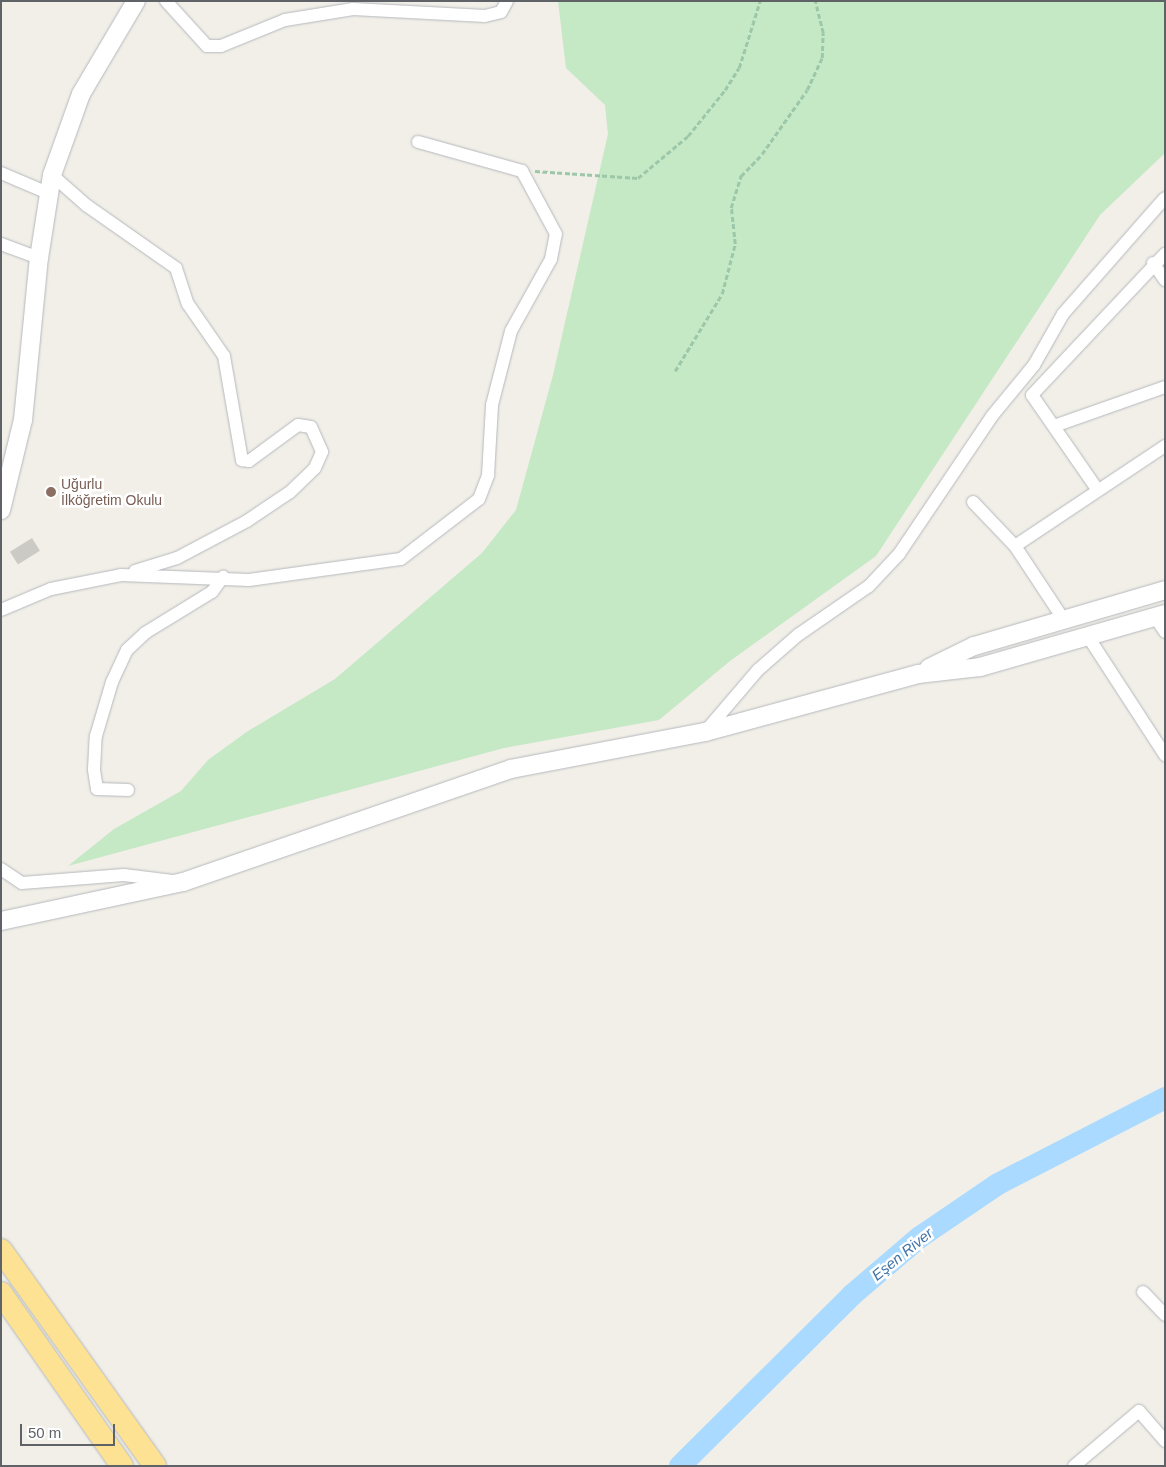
<!DOCTYPE html>
<html>
<head>
<meta charset="utf-8">
<style>
	body { margin:0 }
	#map { position:relative; width:1166px; height:1467px; overflow:hidden; background:#f1efe8; font-family:Helvetica,sans-serif }
	div>[style] { position:absolute }
	.green>* { inset:0; background:#c5e8c5 }
	.river>* { height:22px; margin:-11px; padding:0 11px; transform-origin:11px; border-radius:11px; background:#aadaff }
	.building>* { inset:0; background:#cccac5; transform-origin:0 0 }
	.path>* { height:2.5px; margin-top:-1.25px; transform-origin:0; background:repeating-linear-gradient(90deg,#9cc7a9 0 5px,transparent 0 7.5px) }
	.roads { filter:drop-shadow(0 0 1px #b5b8bc) drop-shadow(0 0 1px #b5b8bc) }
	.street>* { height:12px; margin:-6px; padding:0 6px; transform-origin:6px; border-radius:6px; background:#fff }
	.secondary>* { height:18px; margin:-9px; padding:0 9px; transform-origin:9px; border-radius:9px; background:#fff }
	.highway>* { height:22px; margin:-11px; padding:0 11px; transform-origin:11px; border-radius:11px; background:#fde293 }
	.dots>* { width:14px; height:14px; translate:-50% -50%; box-sizing:border-box; border:2px solid #fff; border-radius:50% }
	span { translate:-50% -50%; white-space:nowrap; text-align:center; line-height:1.15; -webkit-text-stroke:5px #fff; paint-order:stroke }
	.education-label { font-size:14px; color:#785e54 }
	.left { translate:0 -50%; text-align:left }
	.water-label { font-size:15px; color:#4174aa; font-style:italic }
	.frame { position:absolute; inset:0; border:2px solid #5f6368; pointer-events:none }
	.scale { position:absolute; left:20px; top:1424px; width:95px; height:22px; box-sizing:border-box; border:2px solid #5f6368; border-top:0; padding-left:6px; font-size:15px; line-height:18px; white-space:nowrap; color:#5f6368; -webkit-text-stroke:4px #fff; paint-order:stroke }
</style>
</head>
<body>
<div id="map">
	<div class="green">
		<div style="clip-path:polygon(558px 1px,1165px 1px,1165px 153px,1100px 215px,876px 556px,730px 661px,659px 720px,504px 748px,68px 866px,114px 829px,181px 791px,208px 760px,248px 731px,335px 679px,482px 553px,516px 510px,553px 375px,608px 134px,605px 105px,566px 68px)"></div>
	</div>
	<div class="river">
		<div style="left:680px;top:1466px;width:243px;rotate:-44.8deg"></div>
		<div style="left:852px;top:1295px;width:89px;rotate:-40.5deg"></div>
		<div style="left:920px;top:1237px;width:94px;rotate:-34.2deg"></div>
		<div style="left:998px;top:1184px;width:188px;rotate:-27.2deg"></div>
	</div>
	<div class="building">
		<div style="left:32px;top:538px;width:15px;height:26px;rotate:58deg"></div>
	</div>
	<div class="path">
		<div style="left:535px;top:171px;width:103px;rotate:3.9deg"></div>
		<div style="left:638px;top:178px;width:65px;rotate:-40deg"></div>
		<div style="left:688px;top:136px;width:59px;rotate:-51.2deg"></div>
		<div style="left:725px;top:90px;width:26px;rotate:-58deg"></div>
		<div style="left:739px;top:68px;width:70px;rotate:-72.6deg"></div>
		<div style="left:675px;top:371px;width:90px;rotate:-58.6deg"></div>
		<div style="left:722px;top:294px;width:52px;rotate:-75.4deg"></div>
		<div style="left:735px;top:244px;width:36px;rotate:-96deg"></div>
		<div style="left:731px;top:208px;width:34px;rotate:-73deg"></div>
		<div style="left:741px;top:176px;width:30px;rotate:-46deg"></div>
		<div style="left:762px;top:154px;width:78px;rotate:-54.9deg"></div>
		<div style="left:807px;top:90px;width:35px;rotate:-65deg"></div>
		<div style="left:822px;top:58px;width:25px;rotate:-88deg"></div>
		<div style="left:823px;top:33px;width:33px;rotate:-104deg"></div>
	</div>
	<div class="roads">
		<div class="street">
			<div style="left:166px;top:1px;width:61px;rotate:47.7deg"></div>
			<div style="left:207px;top:46px;width:14px"></div>
			<div style="left:221px;top:46px;width:69px;rotate:-22.1deg"></div>
			<div style="left:285px;top:20px;width:69px;rotate:-9.2deg"></div>
			<div style="left:353px;top:9px;width:132px;rotate:3deg"></div>
			<div style="left:485px;top:16px;width:16px;rotate:-14deg"></div>
			<div style="left:501px;top:12px;width:13px;rotate:-61deg"></div>
			<div style="left:1px;top:173px;width:51px;rotate:23.1deg"></div>
			<div style="left:52px;top:175px;width:45px;rotate:41.4deg"></div>
			<div style="left:86px;top:205px;width:110px;rotate:35deg"></div>
			<div style="left:176px;top:268px;width:38px;rotate:72deg"></div>
			<div style="left:188px;top:304px;width:63px;rotate:55.3deg"></div>
			<div style="left:224px;top:356px;width:106px;rotate:80.2deg"></div>
			<div style="left:242px;top:460px;width:7px;rotate:8deg"></div>
			<div style="left:249px;top:461px;width:61px;rotate:-36.3deg"></div>
			<div style="left:298px;top:425px;width:13px;rotate:9deg"></div>
			<div style="left:311px;top:427px;width:27px;rotate:66deg"></div>
			<div style="left:322px;top:452px;width:17px;rotate:114deg"></div>
			<div style="left:315px;top:468px;width:35px;rotate:136deg"></div>
			<div style="left:290px;top:492px;width:52px;rotate:146deg"></div>
			<div style="left:247px;top:521px;width:79px;rotate:152.1deg"></div>
			<div style="left:177px;top:558px;width:44px;rotate:162.8deg"></div>
			<div style="left:1px;top:244px;width:40px;rotate:20.2deg"></div>
			<div style="left:1153px;top:263px;width:21px;rotate:55deg"></div>
			<div style="left:1057px;top:425px;width:114px;rotate:-19.4deg"></div>
			<div style="left:1097px;top:489px;width:114px;rotate:-124.7deg"></div>
			<div style="left:1032px;top:395px;width:194px;rotate:-46.7deg"></div>
			<div style="left:973px;top:502px;width:61px;rotate:46.3deg"></div>
			<div style="left:1015px;top:546px;width:89px;rotate:56.5deg"></div>
			<div style="left:1015px;top:546px;width:180px;rotate:-33.7deg"></div>
			<div style="left:1px;top:610px;width:54px;rotate:-22.8deg"></div>
			<div style="left:51px;top:589px;width:71px;rotate:-11.3deg"></div>
			<div style="left:121px;top:575px;width:128px;rotate:2.2deg"></div>
			<div style="left:249px;top:580px;width:153px;rotate:-7.9deg"></div>
			<div style="left:401px;top:559px;width:98px;rotate:-37.6deg"></div>
			<div style="left:479px;top:499px;width:26px;rotate:-69deg"></div>
			<div style="left:488px;top:475px;width:70px;rotate:-86.7deg"></div>
			<div style="left:492px;top:405px;width:76px;rotate:-75.6deg"></div>
			<div style="left:511px;top:331px;width:82px;rotate:-60.9deg"></div>
			<div style="left:551px;top:259px;width:25px;rotate:-79deg"></div>
			<div style="left:556px;top:234px;width:72px;rotate:-118.4deg"></div>
			<div style="left:522px;top:171px;width:108px;rotate:-164.4deg"></div>
			<div style="left:1155px;top:617px;width:18px;rotate:56deg"></div>
			<div style="left:1089px;top:638px;width:140px;rotate:57deg"></div>
			<div style="left:705px;top:732px;width:82px;rotate:-49.5deg"></div>
			<div style="left:758px;top:670px;width:53px;rotate:-41.2deg"></div>
			<div style="left:798px;top:635px;width:86px;rotate:-34.6deg"></div>
			<div style="left:869px;top:586px;width:44px;rotate:-46.8deg"></div>
			<div style="left:899px;top:554px;width:166px;rotate:-56deg"></div>
			<div style="left:992px;top:416px;width:66px;rotate:-50.5deg"></div>
			<div style="left:1034px;top:365px;width:59px;rotate:-60.4deg"></div>
			<div style="left:1063px;top:314px;width:154px;rotate:-48.7deg"></div>
			<div style="left:128px;top:790px;width:31px;rotate:-178deg"></div>
			<div style="left:97px;top:789px;width:20px;rotate:-99deg"></div>
			<div style="left:94px;top:769px;width:33px;rotate:-87deg"></div>
			<div style="left:96px;top:736px;width:56px;rotate:-73.5deg"></div>
			<div style="left:112px;top:682px;width:35px;rotate:-65deg"></div>
			<div style="left:127px;top:650px;width:25px;rotate:-43deg"></div>
			<div style="left:145px;top:633px;width:79px;rotate:-31.5deg"></div>
			<div style="left:212px;top:592px;width:19px;rotate:-54deg"></div>
			<div style="left:1px;top:869px;width:25px;rotate:34deg"></div>
			<div style="left:22px;top:883px;width:102px;rotate:-4.5deg"></div>
			<div style="left:124px;top:875px;width:49px;rotate:7deg"></div>
			<div style="left:1143px;top:1292px;width:32px;rotate:46deg"></div>
			<div style="left:1074px;top:1466px;width:85px;rotate:-40.2deg"></div>
			<div style="left:1139px;top:1411px;width:40px;rotate:49deg"></div>
		</div>
		<div class="secondary">
			<div style="left:1px;top:510px;width:93px;rotate:-76.3deg"></div>
			<div style="left:23px;top:420px;width:163px;rotate:-84.4deg"></div>
			<div style="left:39px;top:258px;width:84px;rotate:-81.1deg"></div>
			<div style="left:52px;top:175px;width:86px;rotate:-70.3deg"></div>
			<div style="left:81px;top:94px;width:108px;rotate:-59.4deg"></div>
			<div style="left:929px;top:668px;width:50px;rotate:-26.1deg"></div>
			<div style="left:974px;top:646px;width:199px;rotate:-16.3deg"></div>
			<div style="left:1px;top:921px;width:186px;rotate:-12.1deg"></div>
			<div style="left:183px;top:882px;width:347px;rotate:-19deg"></div>
			<div style="left:511px;top:769px;width:197px;rotate:-10.8deg"></div>
			<div style="left:705px;top:732px;width:221px;rotate:-15.2deg"></div>
			<div style="left:918px;top:674px;width:62px;rotate:-6.4deg"></div>
			<div style="left:980px;top:667px;width:192px;rotate:-16deg"></div>
		</div>
		<div class="highway">
			<div style="left:1px;top:1250px;width:265px;rotate:54.5deg"></div>
			<div style="left:1px;top:1293px;width:211px;rotate:55deg"></div>
		</div>
	</div>
	<div class="dots">
		<div style="left:51px;top:492px;background:#8d6e63"></div>
	</div>
	<div class="education-label">
		<span class="left" style="left:61px;top:492px">Uğurlu<br>İlköğretim Okulu</span>
	</div>
	<div class="water-label">
		<span style="left:902px;top:1254px;rotate:-39deg">Eşen River</span>
	</div>
	<div class="frame"></div>
	<div class="scale">50 m</div>
</div>
</body>
</html>
